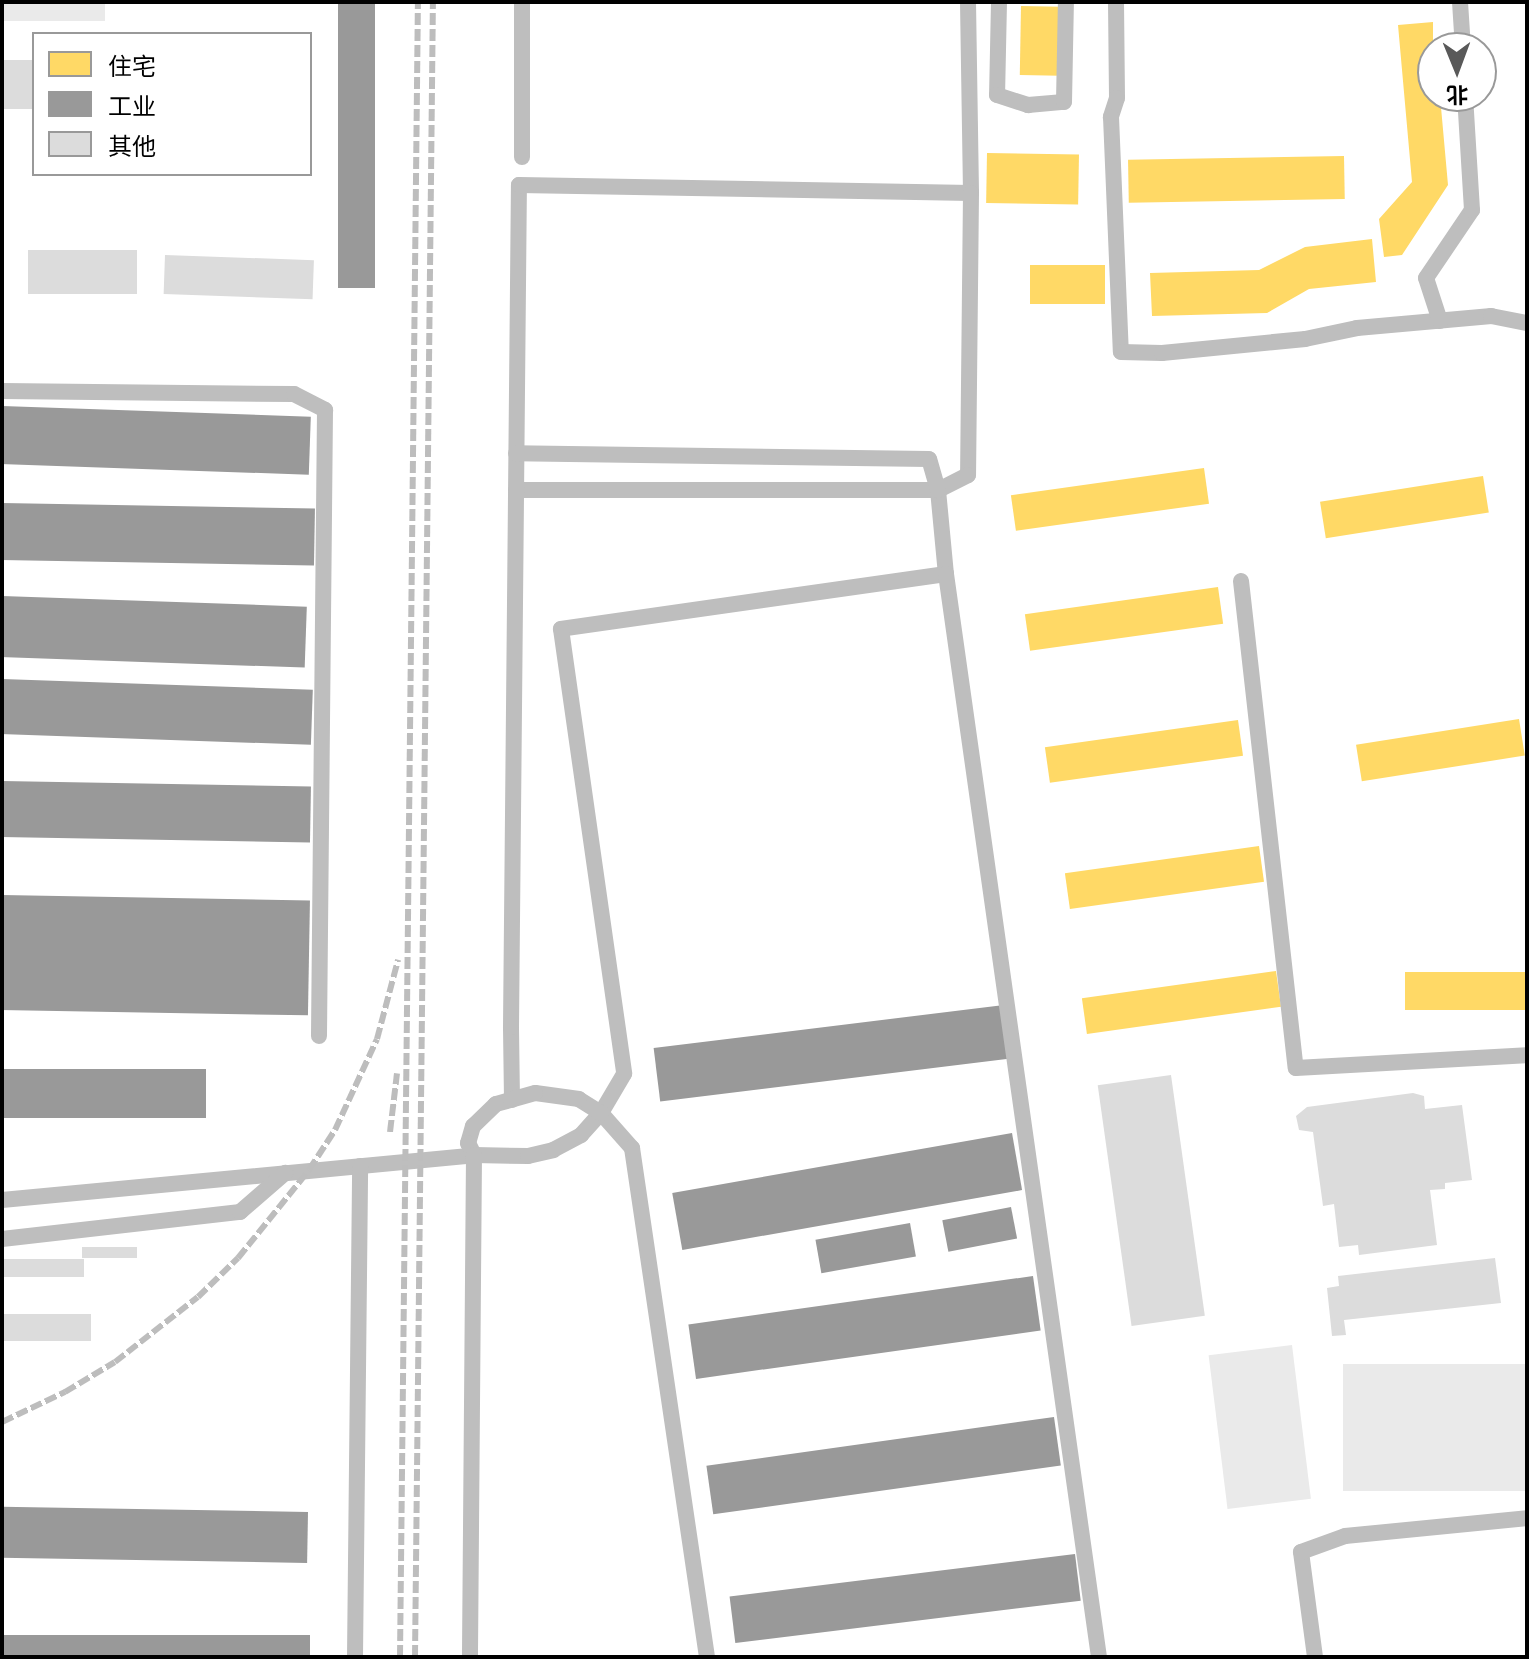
<!DOCTYPE html>
<html>
<head>
<meta charset="utf-8">
<style>
	body { margin:0 }
	#map { position:relative; width:1529px; height:1659px; overflow:hidden; background:#fff; font-family:"Fira Sans","Noto Sans SC",sans-serif }
	div>[style] { position:absolute }
	.green>* { inset:0; background:#eaeaea; transform-origin:0 0 }
	.homes>* { inset:0; background:#ffd966; transform-origin:0 0 }
	.industry>* { inset:0; background:#999; transform-origin:0 0 }
	.building>* { inset:0; background:#dcdcdc; transform-origin:0 0 }
	.minor>* { height:16px; margin:-8px; padding:0 8px; transform-origin:8px; border-radius:8px; background:#bebebe }
	.rail>* { height:6px; margin-top:-3px; transform-origin:0; background:repeating-linear-gradient(90deg,#bdbdbd 0 12px,transparent 0 16px) }
	span { translate:-50% -50%; white-space:nowrap; text-align:center; line-height:1.15; -webkit-text-stroke:8px #fff; paint-order:stroke }
	.frame { position:absolute; inset:0; border:4px solid #000; pointer-events:none }
	.legend { position:absolute; left:32px; top:32px; width:280px; height:144px; box-sizing:border-box; background:#fff; border:2px solid #999; margin:0; padding:10px 14px; list-style:none; font-size:24px; color:#000 }
	.legend li { display:flex; align-items:center; gap:16px; height:40px }
	.legend b { width:40px; border:2px solid #999 }
	.north { position:absolute; left:1417px; top:32px; width:80px; height:80px; box-sizing:border-box; background:#fff; border:2px solid #999; border-radius:50%; rotate:179deg; font-size:22px; font-weight:700; line-height:32px; text-align:center; color:#000 }
	.north::after { content:''; display:block; margin:auto; width:28px; height:36px; background:#595959; clip-path:polygon(50% 0,100% 100%,50% 72%,0 100%) }
</style>
</head>
<body>
<div id="map">
	<div class="green">
		<div style="left:2px;top:2px;width:103px;height:19px"></div>
		<div style="left:1292px;top:1345px;width:155px;height:84px;rotate:83deg"></div>
		<div style="left:1527px;top:1364px;width:127px;height:184px;rotate:90deg"></div>
	</div>
	<div class="homes">
		<div style="left:1021px;top:6px;width:40px;height:69px;rotate:1deg"></div>
		<div style="clip-path:polygon(1433px 22px,1433px 96px,1440px 96px,1448px 185px,1402px 255px,1384px 257px,1379px 219px,1412px 182px,1398px 25px)"></div>
		<div style="left:987px;top:153px;width:92px;height:50px;rotate:1deg"></div>
		<div style="left:1344px;top:156px;width:43px;height:216px;rotate:89deg"></div>
		<div style="clip-path:polygon(1372px 239px,1376px 282px,1309px 289px,1267px 313px,1152px 316px,1150px 273px,1259px 270px,1305px 247px)"></div>
		<div style="left:1105px;top:265px;width:39px;height:75px;rotate:90deg"></div>
		<div style="left:1204px;top:468px;width:36px;height:195px;rotate:82deg"></div>
		<div style="left:1483px;top:476px;width:37px;height:165px;rotate:81deg"></div>
		<div style="left:1218px;top:587px;width:37px;height:195px;rotate:82deg"></div>
		<div style="left:1519px;top:719px;width:37px;height:165px;rotate:81deg"></div>
		<div style="left:1238px;top:720px;width:36px;height:195px;rotate:82deg"></div>
		<div style="left:1259px;top:846px;width:36px;height:196px;rotate:82deg"></div>
		<div style="left:1276px;top:971px;width:36px;height:196px;rotate:82deg"></div>
		<div style="left:1527px;top:972px;width:38px;height:122px;rotate:90deg"></div>
	</div>
	<div class="industry">
		<div style="left:338px;top:3px;width:37px;height:285px"></div>
		<div style="left:2px;top:406px;width:309px;height:58px;rotate:2deg"></div>
		<div style="left:2px;top:503px;width:313px;height:57px;rotate:1deg"></div>
		<div style="left:2px;top:596px;width:305px;height:61px;rotate:2deg"></div>
		<div style="left:2px;top:679px;width:311px;height:55px;rotate:2deg"></div>
		<div style="left:2px;top:781px;width:309px;height:56px;rotate:1deg"></div>
		<div style="left:2px;top:895px;width:308px;height:115px;rotate:1deg"></div>
		<div style="left:1004px;top:1005px;width:54px;height:353px;rotate:83deg"></div>
		<div style="left:2px;top:1069px;width:204px;height:49px"></div>
		<div style="left:1012px;top:1133px;width:58px;height:345px;rotate:80deg"></div>
		<div style="left:1011px;top:1207px;width:32px;height:70px;rotate:79deg"></div>
		<div style="left:910px;top:1223px;width:34px;height:96px;rotate:80deg"></div>
		<div style="left:1033px;top:1276px;width:55px;height:348px;rotate:82deg"></div>
		<div style="left:1054px;top:1417px;width:49px;height:351px;rotate:82deg"></div>
		<div style="left:308px;top:1512px;width:51px;height:306px;rotate:91deg"></div>
		<div style="left:1075px;top:1554px;width:47px;height:348px;rotate:83deg"></div>
		<div style="left:2px;top:1635px;width:308px;height:22px"></div>
	</div>
	<div class="building">
		<div style="left:2px;top:60px;width:32px;height:49px"></div>
		<div style="left:28px;top:250px;width:109px;height:44px"></div>
		<div style="left:165px;top:255px;width:149px;height:39px;rotate:2deg"></div>
		<div style="left:1171px;top:1075px;width:243px;height:74px;rotate:82deg"></div>
		<div style="clip-path:polygon(1413px 1093px,1424px 1096px,1425px 1109px,1462px 1105px,1472px 1180px,1445px 1183px,1445px 1189px,1430px 1190px,1437px 1245px,1359px 1255px,1358px 1245px,1339px 1247px,1334px 1204px,1323px 1206px,1313px 1132px,1299px 1130px,1296px 1116px,1307px 1107px)"></div>
		<div style="left:82px;top:1247px;width:55px;height:11px"></div>
		<div style="clip-path:polygon(1495px 1258px,1501px 1303px,1344px 1320px,1346px 1335px,1332px 1336px,1327px 1288px,1339px 1286px,1338px 1276px)"></div>
		<div style="left:84px;top:1259px;width:18px;height:80px;rotate:90deg"></div>
		<div style="left:2px;top:1314px;width:89px;height:27px"></div>
	</div>
	<div class="minor">
		<div style="left:522px;top:2px;width:155px;rotate:90deg"></div>
		<div style="left:968px;top:2px;width:191px;rotate:89.1deg"></div>
		<div style="left:999px;top:2px;width:93px;rotate:91.2deg"></div>
		<div style="left:997px;top:95px;width:33px;rotate:18deg"></div>
		<div style="left:1028px;top:105px;width:36px;rotate:-5deg"></div>
		<div style="left:1064px;top:102px;width:100px;rotate:-88.9deg"></div>
		<div style="left:1116px;top:2px;width:96px;rotate:89.4deg"></div>
		<div style="left:1117px;top:98px;width:20px;rotate:108deg"></div>
		<div style="left:1111px;top:117px;width:235px;rotate:87.6deg"></div>
		<div style="left:1121px;top:352px;width:41px;rotate:1.4deg"></div>
		<div style="left:1162px;top:353px;width:144px;rotate:-5.6deg"></div>
		<div style="left:1305px;top:339px;width:53px;rotate:-11.9deg"></div>
		<div style="left:1357px;top:328px;width:135px;rotate:-5.1deg"></div>
		<div style="left:1491px;top:316px;width:37px;rotate:11deg"></div>
		<div style="left:1460px;top:2px;width:46px;rotate:86.3deg"></div>
		<div style="left:1440px;top:321px;width:45px;rotate:-108deg"></div>
		<div style="left:1426px;top:278px;width:82px;rotate:-55.9deg"></div>
		<div style="left:1472px;top:210px;width:114px;rotate:-93.5deg"></div>
		<div style="left:2px;top:391px;width:292px;rotate:0.6deg"></div>
		<div style="left:294px;top:394px;width:35px;rotate:27deg"></div>
		<div style="left:325px;top:410px;width:626px;rotate:90.55deg"></div>
		<div style="left:516px;top:490px;width:422px"></div>
		<div style="left:938px;top:490px;width:84px;rotate:84.6deg"></div>
		<div style="left:946px;top:574px;width:389px;rotate:171.9deg"></div>
		<div style="left:561px;top:629px;width:449px;rotate:81.9deg"></div>
		<div style="left:624px;top:1074px;width:45px;rotate:120.5deg"></div>
		<div style="left:601px;top:1113px;width:47px;rotate:48.5deg"></div>
		<div style="left:632px;top:1148px;width:514px;rotate:81.62deg"></div>
		<div style="left:946px;top:574px;width:1094px;rotate:81.96deg"></div>
		<div style="left:1241px;top:581px;width:490px;rotate:83.6deg"></div>
		<div style="left:1296px;top:1068px;width:231px;rotate:-3.2deg"></div>
		<div style="left:512px;top:1100px;width:73px;rotate:-90.8deg"></div>
		<div style="left:511px;top:1027px;width:842px;rotate:-89.46deg"></div>
		<div style="left:519px;top:185px;width:452px;rotate:1deg"></div>
		<div style="left:971px;top:193px;width:282px;rotate:90.6deg"></div>
		<div style="left:968px;top:475px;width:34px;rotate:153deg"></div>
		<div style="left:938px;top:490px;width:32px;rotate:-106deg"></div>
		<div style="left:929px;top:459px;width:413px;rotate:-179.2deg"></div>
		<div style="left:2px;top:1200px;width:474px;rotate:-5.4deg"></div>
		<div style="left:474px;top:1155px;width:54px;rotate:1.1deg"></div>
		<div style="left:528px;top:1156px;width:26px;rotate:-13deg"></div>
		<div style="left:553px;top:1150px;width:32px;rotate:-28deg"></div>
		<div style="left:581px;top:1135px;width:30px;rotate:-48deg"></div>
		<div style="left:601px;top:1113px;width:26px;rotate:-148deg"></div>
		<div style="left:579px;top:1099px;width:44px;rotate:-172.2deg"></div>
		<div style="left:535px;top:1093px;width:41px;rotate:164.2deg"></div>
		<div style="left:496px;top:1104px;width:32px;rotate:136deg"></div>
		<div style="left:473px;top:1126px;width:18px;rotate:106deg"></div>
		<div style="left:468px;top:1143px;width:13px;rotate:63deg"></div>
		<div style="left:474px;top:1155px;width:502px;rotate:90.46deg"></div>
		<div style="left:2px;top:1239px;width:240px;rotate:-6.5deg"></div>
		<div style="left:240px;top:1212px;width:60px;rotate:-40.9deg"></div>
		<div style="left:355px;top:1657px;width:491px;rotate:-89.4deg"></div>
		<div style="left:1315px;top:1657px;width:106px;rotate:-97.6deg"></div>
		<div style="left:1301px;top:1552px;width:47px;rotate:-20deg"></div>
		<div style="left:1345px;top:1536px;width:183px;rotate:-5.6deg"></div>
	</div>
	<div class="rail">
		<div style="left:390px;top:1132px;width:59px;rotate:-83.2deg"></div>
		<div style="left:2px;top:1422px;width:70px;rotate:-25.5deg"></div>
		<div style="left:65px;top:1392px;width:58px;rotate:-31deg"></div>
		<div style="left:115px;top:1362px;width:105px;rotate:-38.1deg"></div>
		<div style="left:198px;top:1297px;width:56px;rotate:-44.3deg"></div>
		<div style="left:238px;top:1258px;width:113px;rotate:-51.1deg"></div>
		<div style="left:309px;top:1170px;width:48px;rotate:-57deg"></div>
		<div style="left:335px;top:1130px;width:100px;rotate:-65.2deg"></div>
		<div style="left:377px;top:1039px;width:82px;rotate:-75.1deg"></div>
		<div style="left:400px;top:1657px;width:1655px;rotate:-89.38deg"></div>
		<div style="left:415px;top:1657px;width:1655px;rotate:-89.38deg"></div>
	</div>
	<div class="frame"></div>
	<ul class="legend">
	<li><b style="height:22px;background:#ffd966"></b>住宅</li>
	<li><b style="height:22px;background:#999"></b>工业</li>
	<li><b style="height:22px;background:#dcdcdc"></b>其他</li>
	</ul>
	<div class="north">北</div>
</div>
</body>
</html>
